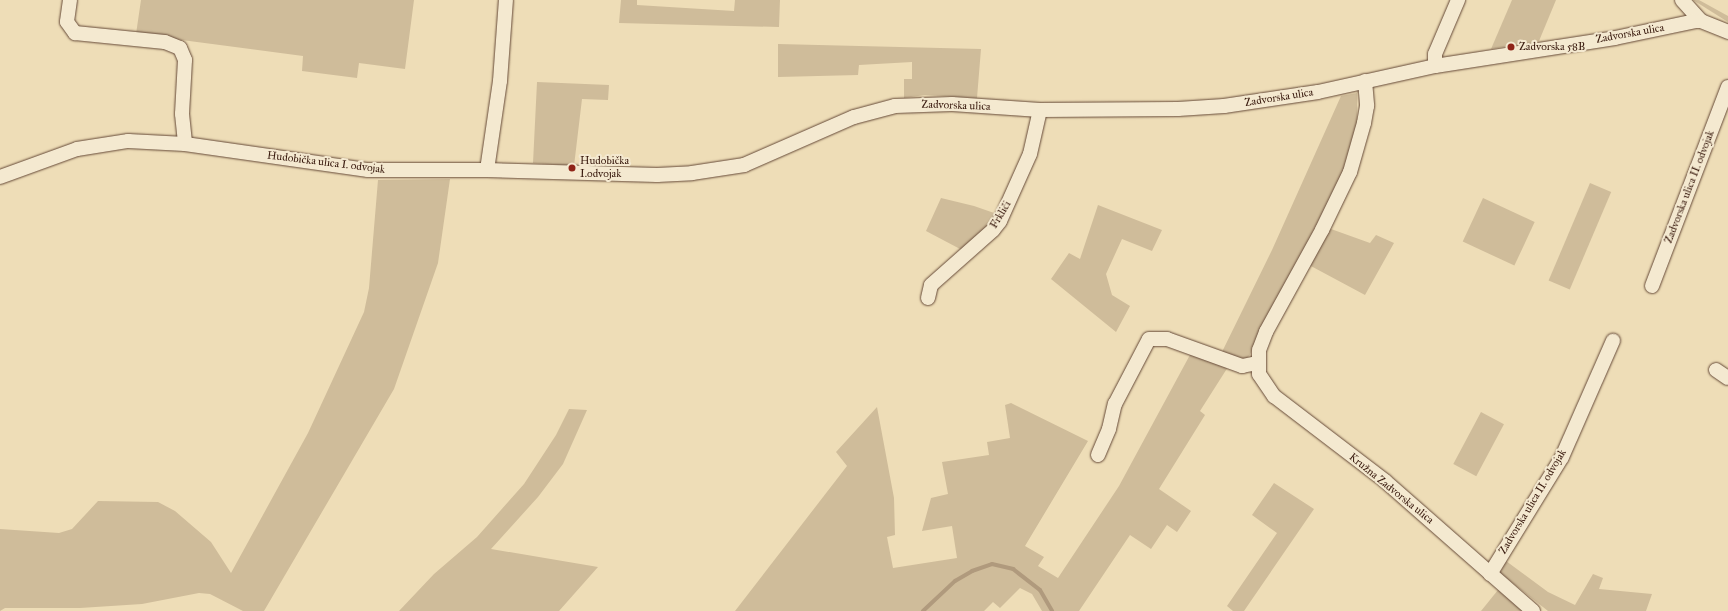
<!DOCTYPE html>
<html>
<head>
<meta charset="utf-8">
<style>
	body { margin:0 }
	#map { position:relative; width:1728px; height:611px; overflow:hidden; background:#eeddb7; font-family:"IM FELL Great Primer",serif }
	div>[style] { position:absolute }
	.green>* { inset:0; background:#cfbc9a; transform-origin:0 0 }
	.stream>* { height:4px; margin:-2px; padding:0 2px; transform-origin:2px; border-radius:2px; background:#b09a7d }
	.roads { filter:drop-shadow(0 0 1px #654937) drop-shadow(0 0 1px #654937) }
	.street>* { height:14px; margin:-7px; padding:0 7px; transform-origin:7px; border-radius:7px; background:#f4e9d0 }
	.dots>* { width:11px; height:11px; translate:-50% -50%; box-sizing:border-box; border:2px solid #f4e9d0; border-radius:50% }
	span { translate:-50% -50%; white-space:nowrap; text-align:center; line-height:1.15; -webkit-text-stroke:4px #f4e9d0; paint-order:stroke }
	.street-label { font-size:11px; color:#37180c }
	.poi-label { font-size:11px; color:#37180c }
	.left { translate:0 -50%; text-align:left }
</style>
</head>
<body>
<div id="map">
	<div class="green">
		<div style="clip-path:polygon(141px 0,414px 0,405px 69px,359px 63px,357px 78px,302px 71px,303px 56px,136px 34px)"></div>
		<div style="clip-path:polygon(621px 0,637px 0,637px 5px,734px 11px,735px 0,780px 0,779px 27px,619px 23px)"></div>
		<div style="clip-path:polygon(1512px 0,1556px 0,1539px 41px,1491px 49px)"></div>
		<div style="clip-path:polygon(1693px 0,1699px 0,1728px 16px,1728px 22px)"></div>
		<div style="clip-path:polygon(778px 44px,981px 49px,977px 98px,925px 95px,904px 98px,904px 79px,912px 79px,912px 62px,859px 65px,858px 75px,778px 77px)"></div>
		<div style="clip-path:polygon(537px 82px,609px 85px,608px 100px,582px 99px,574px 166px,533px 163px)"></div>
		<div style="clip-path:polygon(1357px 93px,1357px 127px,1342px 174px,1315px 231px,1260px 329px,1250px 355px,1245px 360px,1221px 354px,1272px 250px,1341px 96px)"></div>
		<div style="clip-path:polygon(450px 179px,438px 263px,394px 389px,264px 611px,243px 611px,210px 594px,199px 593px,142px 604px,80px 608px,5px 608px,0 611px,0 529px,59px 533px,72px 529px,98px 501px,158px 502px,175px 511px,211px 542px,231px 573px,308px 433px,364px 312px,369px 288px,378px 180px)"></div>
		<div style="left:1590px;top:183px;width:23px;height:106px;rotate:23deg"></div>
		<div style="clip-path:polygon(941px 198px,974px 206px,997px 214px,991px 224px,962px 250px,926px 231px)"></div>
		<div style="left:1483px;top:198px;width:57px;height:48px;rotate:25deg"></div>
		<div style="clip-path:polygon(1098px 205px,1162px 230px,1152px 251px,1122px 239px,1106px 274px,1112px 295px,1130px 306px,1116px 332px,1051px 279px,1069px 253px,1080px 259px)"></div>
		<div style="clip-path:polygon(1331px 229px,1370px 243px,1376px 235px,1394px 243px,1365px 295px,1309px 265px)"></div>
		<div style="clip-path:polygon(1191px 353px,1228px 367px,1200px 411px,1205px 415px,1159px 489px,1191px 511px,1177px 532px,1167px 525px,1151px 549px,1130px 535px,1079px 611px,1042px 611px,1032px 594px,1020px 588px,1000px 608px,993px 602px,984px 611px,735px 611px,847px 466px,836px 452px,877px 407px,894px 498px,895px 535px,887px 537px,893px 568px,957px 558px,952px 526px,922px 531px,931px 498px,948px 494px,942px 462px,989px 455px,987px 442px,1010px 438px,1005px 405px,1011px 403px,1088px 441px,1025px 546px,1044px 557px,1038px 566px,1058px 578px,1119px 486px)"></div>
		<div style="clip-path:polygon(569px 409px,587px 410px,563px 464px,538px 497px,491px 549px,598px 567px,559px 611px,399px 611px,434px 574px,477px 537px,524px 484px,556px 435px)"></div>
		<div style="left:1481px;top:412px;width:26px;height:59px;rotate:28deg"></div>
		<div style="clip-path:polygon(1274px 483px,1314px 509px,1244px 611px,1233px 611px,1227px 606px,1277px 533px,1252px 515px)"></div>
		<div style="clip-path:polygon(1506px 561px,1548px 592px,1575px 605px,1593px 574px,1603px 578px,1599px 589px,1652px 594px,1646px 611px,1548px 611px,1500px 573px)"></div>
		<div style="clip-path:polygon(1498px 590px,1524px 611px,1481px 611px)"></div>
	</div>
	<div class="stream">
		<div style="left:923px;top:611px;width:44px;rotate:-43.2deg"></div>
		<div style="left:955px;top:581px;width:20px;rotate:-30deg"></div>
		<div style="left:972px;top:571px;width:21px;rotate:-19deg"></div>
		<div style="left:992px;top:564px;width:22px;rotate:13deg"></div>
		<div style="left:1013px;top:569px;width:34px;rotate:38deg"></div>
		<div style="left:1040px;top:590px;width:24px;rotate:60deg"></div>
	</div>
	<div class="roads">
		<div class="street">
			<div style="left:70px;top:0;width:22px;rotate:98deg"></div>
			<div style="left:67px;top:22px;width:14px;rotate:54deg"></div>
			<div style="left:75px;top:33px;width:90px;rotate:5.7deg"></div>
			<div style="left:165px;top:42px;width:16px;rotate:22deg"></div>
			<div style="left:180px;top:48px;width:13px;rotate:67deg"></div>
			<div style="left:185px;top:60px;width:54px;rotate:93.2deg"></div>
			<div style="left:182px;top:114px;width:30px;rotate:84deg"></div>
			<div style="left:1682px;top:0;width:28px;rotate:48deg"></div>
			<div style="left:1435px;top:66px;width:12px;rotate:-90deg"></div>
			<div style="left:1435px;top:54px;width:59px;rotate:-66.9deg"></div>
			<div style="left:1365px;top:81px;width:25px;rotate:85deg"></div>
			<div style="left:1367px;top:106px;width:17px;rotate:100deg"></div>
			<div style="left:1364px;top:123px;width:51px;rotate:105.9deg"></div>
			<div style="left:1350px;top:172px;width:64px;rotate:115.8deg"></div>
			<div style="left:1322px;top:230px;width:116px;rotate:118.8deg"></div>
			<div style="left:1266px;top:332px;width:19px;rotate:111deg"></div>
			<div style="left:1259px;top:350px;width:24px;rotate:90deg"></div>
			<div style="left:1259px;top:374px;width:27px;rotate:56deg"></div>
			<div style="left:1274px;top:396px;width:140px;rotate:37.4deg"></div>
			<div style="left:1385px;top:481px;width:197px;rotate:41.3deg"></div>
			<div style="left:487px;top:170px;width:90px;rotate:-81.7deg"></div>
			<div style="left:500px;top:81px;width:81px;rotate:-85.8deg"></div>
			<div style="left:0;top:177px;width:82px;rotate:-20deg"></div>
			<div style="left:77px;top:149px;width:52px;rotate:-8.9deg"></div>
			<div style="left:128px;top:141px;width:57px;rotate:3deg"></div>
			<div style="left:185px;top:144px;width:185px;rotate:8.1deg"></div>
			<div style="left:368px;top:170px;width:119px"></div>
			<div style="left:487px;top:170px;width:170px;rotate:1.7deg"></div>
			<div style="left:657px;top:175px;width:35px;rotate:-3deg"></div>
			<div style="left:692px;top:173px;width:53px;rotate:-8.7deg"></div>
			<div style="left:744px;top:165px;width:120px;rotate:-23.6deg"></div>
			<div style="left:854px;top:117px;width:42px;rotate:-15deg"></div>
			<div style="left:895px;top:106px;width:57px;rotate:-2deg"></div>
			<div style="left:952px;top:104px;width:88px;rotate:3.9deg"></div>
			<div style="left:1040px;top:110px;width:138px;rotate:-0.4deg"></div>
			<div style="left:1178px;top:109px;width:46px;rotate:-3.7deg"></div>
			<div style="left:1224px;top:106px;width:95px;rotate:-8.5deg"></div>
			<div style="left:1318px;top:92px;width:120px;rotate:-12.5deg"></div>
			<div style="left:1435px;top:66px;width:182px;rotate:-8.8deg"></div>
			<div style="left:1615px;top:38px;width:83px;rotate:-11.9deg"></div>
			<div style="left:1696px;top:21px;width:5px"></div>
			<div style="left:1701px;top:21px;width:29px;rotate:22deg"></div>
			<div style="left:1652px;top:286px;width:213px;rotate:-69.1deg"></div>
			<div style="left:928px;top:298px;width:13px;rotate:-77deg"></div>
			<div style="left:931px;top:285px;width:83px;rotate:-41.6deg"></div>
			<div style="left:993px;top:230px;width:11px;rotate:-52deg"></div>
			<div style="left:1000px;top:221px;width:73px;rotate:-65.9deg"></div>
			<div style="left:1030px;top:154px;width:45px;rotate:-77.2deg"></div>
			<div style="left:1716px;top:370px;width:14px;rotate:34deg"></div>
			<div style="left:1098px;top:455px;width:28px;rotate:-67deg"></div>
			<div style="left:1109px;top:429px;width:26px;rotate:-77deg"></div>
			<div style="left:1115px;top:404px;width:73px;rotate:-62.4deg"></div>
			<div style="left:1149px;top:339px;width:18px"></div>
			<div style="left:1167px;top:339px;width:80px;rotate:19.8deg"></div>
			<div style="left:1242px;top:366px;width:15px;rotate:-11deg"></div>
			<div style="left:1490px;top:574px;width:137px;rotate:-58.4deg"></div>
			<div style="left:1562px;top:457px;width:127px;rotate:-66.3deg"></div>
		</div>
	</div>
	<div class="dots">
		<div style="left:1511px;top:47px;background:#8f2418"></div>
		<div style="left:572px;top:168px;background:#8f2418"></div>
	</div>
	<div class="street-label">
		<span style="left:1630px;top:34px;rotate:-10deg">Zadvorska ulica</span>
		<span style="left:1279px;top:98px;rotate:-9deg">Zadvorska ulica</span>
		<span style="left:956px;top:106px;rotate:2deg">Zadvorska ulica</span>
		<span style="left:326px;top:163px;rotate:7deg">Hudobička ulica I. odvojak</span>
		<span style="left:1690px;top:187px;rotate:-69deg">Zadvorska ulica II. odvojak</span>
		<span style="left:1001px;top:215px;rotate:-59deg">Frkliči</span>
		<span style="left:1391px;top:489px;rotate:39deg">Kružna Zadvorska ulica</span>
		<span style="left:1533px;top:502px;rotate:-59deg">Zadvorska ulica II. odvojak</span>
	</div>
	<div class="poi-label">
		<span class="left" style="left:1519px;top:47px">Zadvorska 58B</span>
		<span class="left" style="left:580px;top:168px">Hudobička<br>I.odvojak</span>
	</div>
</div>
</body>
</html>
